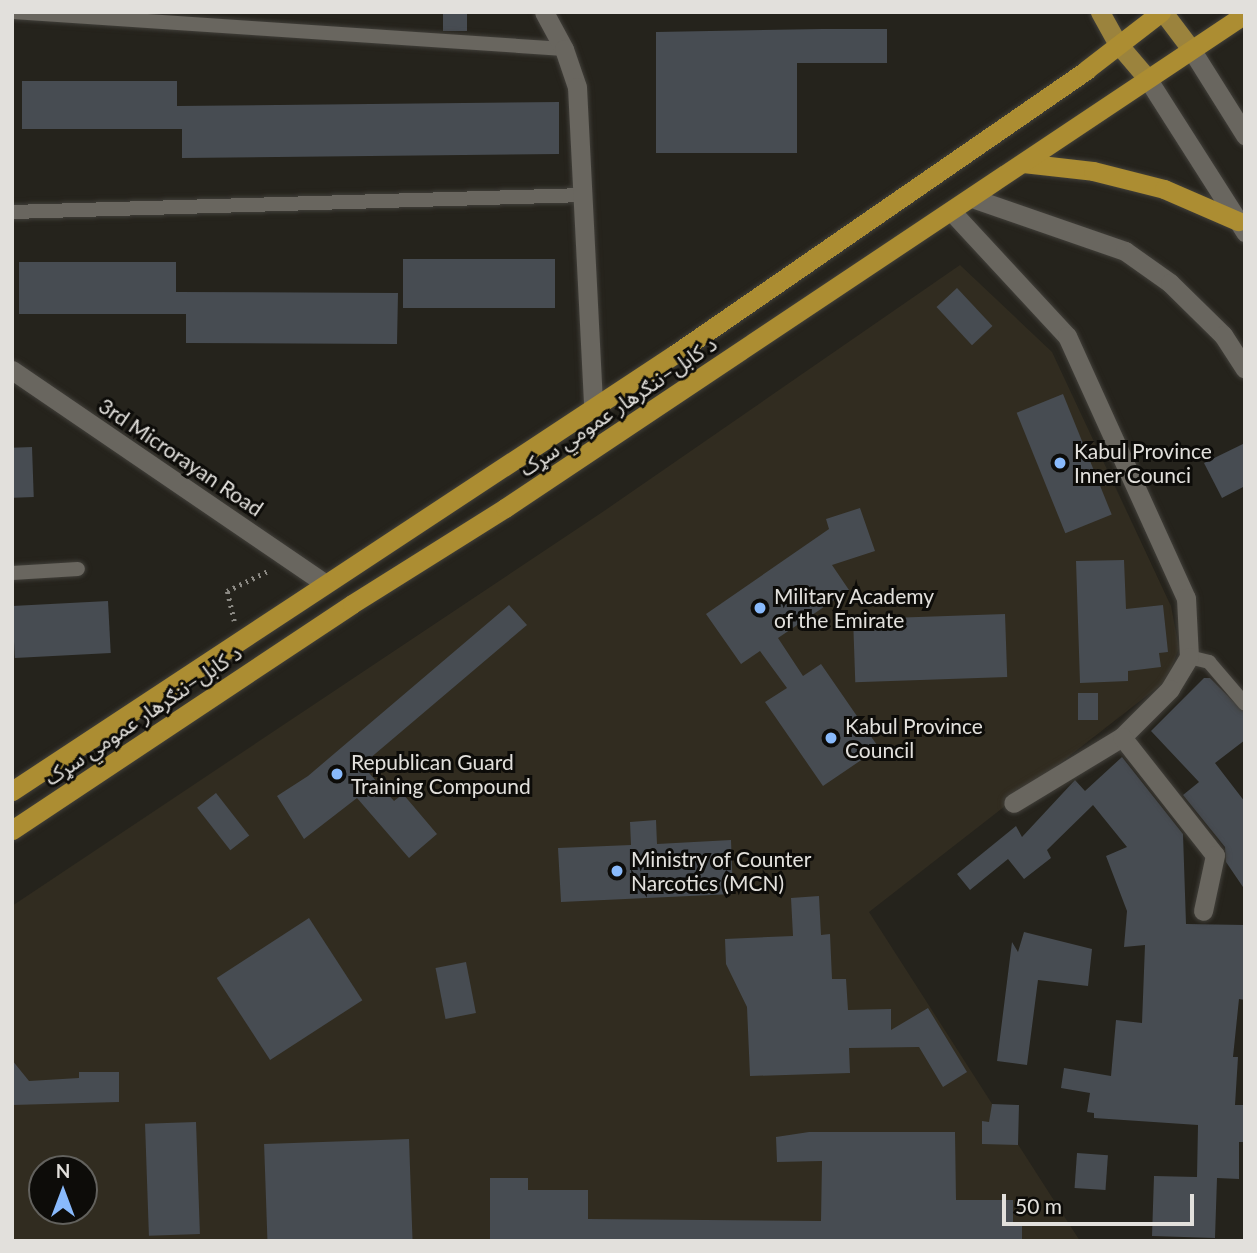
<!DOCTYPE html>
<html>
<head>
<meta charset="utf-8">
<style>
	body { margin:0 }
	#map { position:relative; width:1257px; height:1253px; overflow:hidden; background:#25231c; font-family:Lato,"Noto Sans Arabic",sans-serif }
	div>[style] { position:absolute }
	.built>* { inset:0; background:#312c20 }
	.building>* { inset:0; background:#474c52; transform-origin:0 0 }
	.path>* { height:4.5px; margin-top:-2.25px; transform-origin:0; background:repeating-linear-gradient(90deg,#8b8983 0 2px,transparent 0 7px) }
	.roads { filter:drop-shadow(0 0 2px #413f3a) drop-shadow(0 0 2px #413f3a) }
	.service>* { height:14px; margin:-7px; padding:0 7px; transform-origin:7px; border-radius:7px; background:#69665f }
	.minor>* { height:19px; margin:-9.5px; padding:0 9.5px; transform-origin:9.5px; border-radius:9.5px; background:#69665f }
	.tertiary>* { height:19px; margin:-9.5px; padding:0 9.5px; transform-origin:9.5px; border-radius:9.5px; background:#69665f }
	.secondary>* { height:19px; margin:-9.5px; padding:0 9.5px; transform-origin:9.5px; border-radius:9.5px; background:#69665f }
	.primary>* { height:19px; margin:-9.5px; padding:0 9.5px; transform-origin:9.5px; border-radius:9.5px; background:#9b833d }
	.trunk>* { height:19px; margin:-9.5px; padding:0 9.5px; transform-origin:9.5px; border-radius:9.5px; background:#ac8d32 }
	.dots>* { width:19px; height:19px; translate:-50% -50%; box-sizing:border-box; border:4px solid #0d0c09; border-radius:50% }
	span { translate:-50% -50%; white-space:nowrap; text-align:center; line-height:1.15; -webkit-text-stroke:6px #0d0c09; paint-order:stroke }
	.street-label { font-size:21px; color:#e2e0dc }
	.poi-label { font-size:21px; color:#e2e0dc }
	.left { translate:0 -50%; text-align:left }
	.frame { position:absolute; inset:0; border:14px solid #e2e0dc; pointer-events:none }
	.north { position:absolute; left:28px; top:1155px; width:70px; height:70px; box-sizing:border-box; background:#0d0c09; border:2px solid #62615d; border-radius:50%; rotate:0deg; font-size:19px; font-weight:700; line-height:28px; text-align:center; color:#e2e0dc }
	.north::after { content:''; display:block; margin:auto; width:24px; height:32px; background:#89bafc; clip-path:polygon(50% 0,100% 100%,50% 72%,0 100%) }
	.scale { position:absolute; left:1002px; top:1194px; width:192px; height:32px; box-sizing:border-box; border:4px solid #e2e0dc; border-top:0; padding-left:9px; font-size:21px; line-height:24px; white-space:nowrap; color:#e2e0dc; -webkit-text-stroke:5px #0d0c09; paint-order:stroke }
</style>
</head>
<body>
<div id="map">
	<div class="built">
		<div style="clip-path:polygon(evenodd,960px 265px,1052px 352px,1171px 606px,1179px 648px,1167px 680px,869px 912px,1080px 1241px,12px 1241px,12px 906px,604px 511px,960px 265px,42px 1169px,84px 1169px,84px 1211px,42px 1211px,42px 1169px)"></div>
	</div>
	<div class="building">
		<div style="left:443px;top:12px;width:24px;height:19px"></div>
		<div style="clip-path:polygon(823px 29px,887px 29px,887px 63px,797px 63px,797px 153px,656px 153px,656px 32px)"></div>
		<div style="clip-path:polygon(22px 81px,177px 81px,177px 106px,559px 102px,559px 154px,182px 158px,182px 129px,22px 129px)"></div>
		<div style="left:403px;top:259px;width:152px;height:49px"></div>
		<div style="clip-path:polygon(19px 262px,176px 262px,176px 292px,398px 293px,397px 344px,186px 343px,186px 314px,19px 314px)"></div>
		<div style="left:957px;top:288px;width:52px;height:28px;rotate:47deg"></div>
		<div style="left:1063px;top:394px;width:130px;height:50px;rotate:68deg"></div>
		<div style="clip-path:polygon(1245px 443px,1245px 486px,1222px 498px,1204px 463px)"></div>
		<div style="left:32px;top:447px;width:50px;height:20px;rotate:88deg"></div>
		<div style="clip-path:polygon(860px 508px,875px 551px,832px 565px,849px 590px,778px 638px,803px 676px,821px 664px,879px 748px,823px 786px,765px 702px,787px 688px,760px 651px,741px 664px,706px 614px,829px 529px,826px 519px)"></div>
		<div style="clip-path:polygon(1124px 560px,1126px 609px,1163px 605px,1168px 652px,1159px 653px,1161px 667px,1128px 671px,1128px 681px,1080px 683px,1076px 561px)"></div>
		<div style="left:108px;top:601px;width:52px;height:96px;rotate:87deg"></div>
		<div style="clip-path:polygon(509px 605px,527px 625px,362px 765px,394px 801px,403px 794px,437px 834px,409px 858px,357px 798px,304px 839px,277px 796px,308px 776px)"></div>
		<div style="left:1005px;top:614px;width:63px;height:152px;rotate:88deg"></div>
		<div style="clip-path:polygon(1204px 678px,1210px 678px,1245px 713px,1245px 740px,1215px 763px,1245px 802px,1245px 890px,1226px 862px,1225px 847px,1183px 795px,1199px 782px,1151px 731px)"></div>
		<div style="left:1098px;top:693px;width:27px;height:20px;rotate:90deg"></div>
		<div style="clip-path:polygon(1122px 757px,1183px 834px,1186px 924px,1245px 925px,1245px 1000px,1239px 999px,1233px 1057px,1238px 1057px,1235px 1105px,1245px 1105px,1245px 1142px,1239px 1142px,1239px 1179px,1217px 1178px,1215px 1238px,1152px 1236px,1154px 1176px,1197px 1177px,1198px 1125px,1094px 1118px,1094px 1113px,1087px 1112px,1090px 1093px,1061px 1088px,1064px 1068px,1111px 1076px,1116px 1020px,1142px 1023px,1145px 945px,1124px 947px,1127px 911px,1106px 856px,1127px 847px,1093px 805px,1047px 850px,1051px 858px,1024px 879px,1008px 859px,970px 890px,957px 874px,1016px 826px,1022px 837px,1075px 780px,1085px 791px)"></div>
		<div style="left:216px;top:793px;width:54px;height:24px;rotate:52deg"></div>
		<div style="clip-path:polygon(656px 820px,657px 844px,731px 840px,733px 894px,561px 902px,558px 848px,631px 845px,630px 822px)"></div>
		<div style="clip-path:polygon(819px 896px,821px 935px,830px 934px,832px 979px,846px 979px,848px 1010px,891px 1009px,891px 1030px,928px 1008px,967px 1072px,943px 1087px,919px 1047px,849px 1048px,850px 1073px,750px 1076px,747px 1007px,726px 964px,725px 939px,793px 936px,791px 898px)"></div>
		<div style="left:309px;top:918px;width:98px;height:110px;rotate:57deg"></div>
		<div style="clip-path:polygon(1024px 932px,1092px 949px,1088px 986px,1038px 980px,1027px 1065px,997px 1061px,1012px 942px,1018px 952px)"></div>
		<div style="left:466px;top:962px;width:52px;height:31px;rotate:79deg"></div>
		<div style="clip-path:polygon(12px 1060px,29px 1081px,79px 1078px,79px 1072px,119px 1072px,119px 1102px,12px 1105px)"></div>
		<div style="clip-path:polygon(992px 1104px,1019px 1105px,1018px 1145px,982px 1144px,982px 1121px,989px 1122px)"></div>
		<div style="left:196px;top:1122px;width:112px;height:51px;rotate:88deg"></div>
		<div style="clip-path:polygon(809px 1132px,955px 1132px,956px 1200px,1013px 1200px,1013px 1222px,1022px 1222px,1022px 1241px,490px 1241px,490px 1178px,528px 1178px,528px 1190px,588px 1190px,588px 1219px,821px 1221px,822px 1161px,777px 1162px,776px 1137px)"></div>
		<div style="left:409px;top:1139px;width:102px;height:145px;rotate:88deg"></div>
		<div style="left:1077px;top:1153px;width:31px;height:35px;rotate:4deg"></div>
	</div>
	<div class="path">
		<div style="left:234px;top:621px;width:31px;rotate:-103deg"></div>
		<div style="left:227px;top:591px;width:46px;rotate:-26deg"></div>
	</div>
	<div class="roads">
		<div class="service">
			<div style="left:13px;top:12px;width:552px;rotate:3.84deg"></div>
			<div style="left:12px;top:212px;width:572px;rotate:-1.7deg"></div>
			<div style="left:12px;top:573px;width:66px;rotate:-3.5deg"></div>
			<div style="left:1189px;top:657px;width:21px;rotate:14deg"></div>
			<div style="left:1209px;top:662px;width:55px;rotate:49.4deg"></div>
		</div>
		<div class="minor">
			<div style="left:544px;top:12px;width:42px;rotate:61.6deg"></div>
			<div style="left:564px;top:49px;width:40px;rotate:71.1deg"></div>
			<div style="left:577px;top:87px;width:320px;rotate:87.1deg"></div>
			<div style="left:972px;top:198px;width:162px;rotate:19.1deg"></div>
			<div style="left:1125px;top:251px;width:55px;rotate:35.4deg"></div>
			<div style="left:1170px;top:283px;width:74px;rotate:44.5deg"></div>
			<div style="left:1223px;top:335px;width:40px;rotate:57.1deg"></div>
			<div style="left:952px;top:212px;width:169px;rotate:47.2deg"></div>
			<div style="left:1067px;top:336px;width:288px;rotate:65.6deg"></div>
			<div style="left:1186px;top:598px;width:59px;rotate:87.1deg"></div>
			<div style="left:1189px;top:657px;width:37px;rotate:121deg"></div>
			<div style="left:1170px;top:689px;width:68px;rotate:135deg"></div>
			<div style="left:1122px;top:737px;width:127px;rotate:148.8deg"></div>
			<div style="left:1122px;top:737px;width:150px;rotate:51.8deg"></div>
			<div style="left:1215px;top:855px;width:57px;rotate:102.1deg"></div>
		</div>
		<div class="tertiary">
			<div style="left:12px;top:370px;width:378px;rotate:34.3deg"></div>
		</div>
		<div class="secondary">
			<div style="left:1191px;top:49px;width:102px;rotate:57.9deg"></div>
			<div style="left:1147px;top:78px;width:183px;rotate:57.5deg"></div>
		</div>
		<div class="primary">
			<div style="left:1100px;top:12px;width:37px;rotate:61deg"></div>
			<div style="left:1118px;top:44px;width:45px;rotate:49.5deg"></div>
			<div style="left:1163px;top:12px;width:46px;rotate:52.9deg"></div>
		</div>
		<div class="trunk">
			<div style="left:1023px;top:163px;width:70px;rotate:6.5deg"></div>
			<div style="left:1093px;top:171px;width:73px;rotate:14.2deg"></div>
			<div style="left:1164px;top:189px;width:81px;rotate:23.4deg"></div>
			<div style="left:12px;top:791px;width:794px;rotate:-33.39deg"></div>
			<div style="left:675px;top:354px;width:500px;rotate:-34.6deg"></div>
			<div style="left:1086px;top:70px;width:95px;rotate:-37.7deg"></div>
			<div style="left:12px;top:830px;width:408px;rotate:-33.6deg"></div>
			<div style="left:352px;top:604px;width:181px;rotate:-32.1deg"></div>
			<div style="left:505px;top:508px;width:890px;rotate:-33.73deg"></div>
		</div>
	</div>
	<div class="dots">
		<div style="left:1060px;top:463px;background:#89bafc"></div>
		<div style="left:760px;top:608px;background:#89bafc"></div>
		<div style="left:831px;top:738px;background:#89bafc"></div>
		<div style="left:337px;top:774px;background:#89bafc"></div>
		<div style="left:617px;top:871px;background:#89bafc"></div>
	</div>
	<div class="street-label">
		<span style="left:618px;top:406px;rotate:-34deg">د کابل–ننګرهار عمومي سړک</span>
		<span style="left:181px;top:457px;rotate:34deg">3rd Microrayan Road</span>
		<span style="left:143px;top:715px;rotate:-34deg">د کابل–ننګرهار عمومي سړک</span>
	</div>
	<div class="poi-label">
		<span class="left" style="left:1074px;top:463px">Kabul Province<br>Inner Counci</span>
		<span class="left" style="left:774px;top:608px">Military Academy<br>of the Emirate</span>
		<span class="left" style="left:845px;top:738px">Kabul Province<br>Council</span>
		<span class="left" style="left:351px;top:774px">Republican Guard<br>Training Compound</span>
		<span class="left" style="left:631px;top:871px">Ministry of Counter<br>Narcotics (MCN)</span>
	</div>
	<div class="frame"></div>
	<div class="north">N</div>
	<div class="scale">50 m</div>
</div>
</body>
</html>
